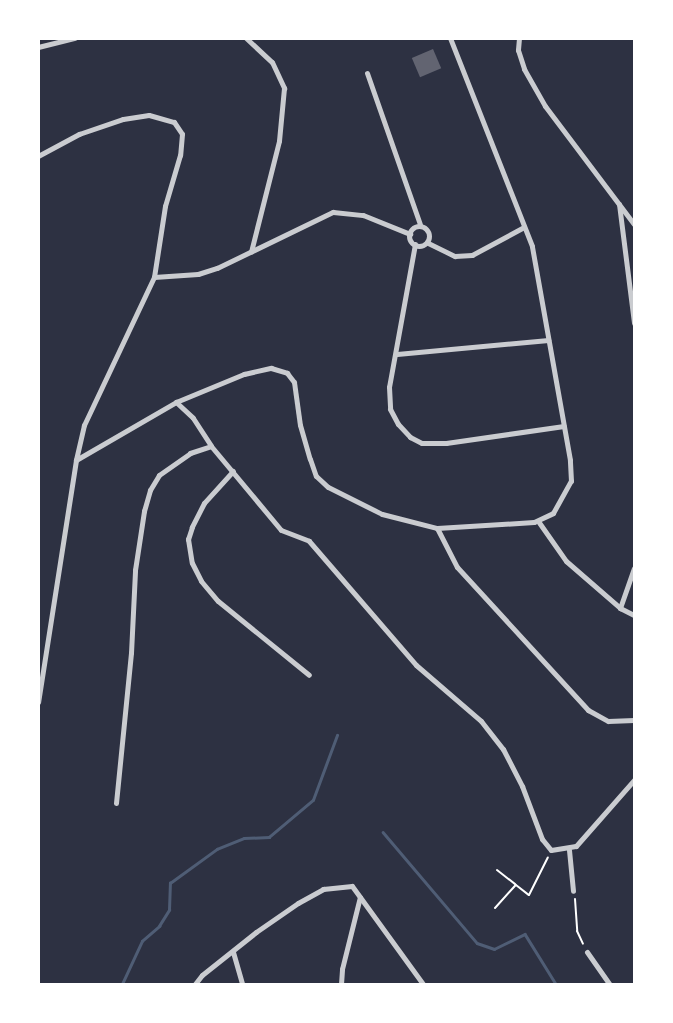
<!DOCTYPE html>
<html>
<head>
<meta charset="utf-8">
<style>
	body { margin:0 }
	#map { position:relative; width:673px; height:1023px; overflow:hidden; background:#2d3142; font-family:Manrope,sans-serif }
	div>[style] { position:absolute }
	.stream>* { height:2.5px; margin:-1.25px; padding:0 1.25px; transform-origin:1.25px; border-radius:1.25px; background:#4f5d75 }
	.building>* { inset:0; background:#626471; transform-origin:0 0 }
	.path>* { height:2px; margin:-1px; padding:0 1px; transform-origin:1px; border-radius:1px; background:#fff }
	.minor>* { height:5px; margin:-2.5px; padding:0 2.5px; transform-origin:2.5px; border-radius:2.5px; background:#caccd0 }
	.minor>.ring { margin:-2.5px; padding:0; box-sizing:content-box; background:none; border:5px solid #caccd0; border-radius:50% }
	span { translate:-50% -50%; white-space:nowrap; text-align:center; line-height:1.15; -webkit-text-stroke:6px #fff; paint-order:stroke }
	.frame { position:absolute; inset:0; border:40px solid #fff; pointer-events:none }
</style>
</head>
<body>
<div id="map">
	<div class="stream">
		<div style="left:383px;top:832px;width:145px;rotate:49.7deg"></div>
		<div style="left:477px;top:943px;width:18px;rotate:19deg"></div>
		<div style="left:494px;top:949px;width:34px;rotate:-26deg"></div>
		<div style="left:525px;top:934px;width:59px;rotate:58.2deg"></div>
		<div style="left:122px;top:984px;width:47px;rotate:-65.1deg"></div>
		<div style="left:142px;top:941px;width:23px;rotate:-41deg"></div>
		<div style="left:159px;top:926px;width:19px;rotate:-58deg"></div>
		<div style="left:169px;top:910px;width:27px;rotate:-88deg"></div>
		<div style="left:170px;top:883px;width:58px;rotate:-35.9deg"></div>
		<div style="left:217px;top:849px;width:29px;rotate:-22deg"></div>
		<div style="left:244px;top:838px;width:25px;rotate:-2deg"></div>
		<div style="left:269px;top:837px;width:57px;rotate:-40.1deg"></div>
		<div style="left:313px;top:800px;width:69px;rotate:-69.7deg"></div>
	</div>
	<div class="building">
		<div style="left:433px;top:49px;width:21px;height:23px;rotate:67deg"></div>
	</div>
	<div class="path">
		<div style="left:497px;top:870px;width:23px;rotate:38deg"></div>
		<div style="left:575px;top:899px;width:32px;rotate:86deg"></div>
		<div style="left:577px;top:931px;width:14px;rotate:65deg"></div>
		<div style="left:495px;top:908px;width:31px;rotate:-48deg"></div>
		<div style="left:516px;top:885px;width:16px;rotate:38deg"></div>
		<div style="left:529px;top:895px;width:42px;rotate:-63.4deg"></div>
	</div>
	<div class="minor">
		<div style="left:246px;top:38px;width:35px;rotate:43deg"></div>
		<div style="left:272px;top:62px;width:29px;rotate:65deg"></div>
		<div style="left:284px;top:88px;width:53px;rotate:95.4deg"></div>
		<div style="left:279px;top:141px;width:114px;rotate:104.2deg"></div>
		<div style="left:519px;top:38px;width:12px;rotate:95deg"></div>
		<div style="left:518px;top:50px;width:20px;rotate:72deg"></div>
		<div style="left:524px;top:69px;width:43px;rotate:60.4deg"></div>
		<div style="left:545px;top:106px;width:148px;rotate:53deg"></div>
		<div style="left:38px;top:47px;width:38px;rotate:-14deg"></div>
		<div style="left:367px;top:73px;width:160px;rotate:70.7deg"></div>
		<div style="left:38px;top:156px;width:47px;rotate:-28.2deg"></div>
		<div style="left:79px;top:134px;width:46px;rotate:-18.8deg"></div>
		<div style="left:123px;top:119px;width:26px;rotate:-9deg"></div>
		<div style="left:149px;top:115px;width:26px;rotate:16deg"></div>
		<div style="left:174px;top:122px;width:14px;rotate:56deg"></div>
		<div style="left:182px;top:134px;width:21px;rotate:95deg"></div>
		<div style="left:180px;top:155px;width:53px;rotate:106.4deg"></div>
		<div style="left:165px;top:206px;width:72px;rotate:98.8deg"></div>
		<div style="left:154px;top:277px;width:164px;rotate:115.3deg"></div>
		<div style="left:84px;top:425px;width:36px;rotate:103deg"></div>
		<div style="left:76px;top:460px;width:245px;rotate:98.9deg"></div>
		<div style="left:619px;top:204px;width:120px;rotate:82.8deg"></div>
		<div class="ring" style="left:409px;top:226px;width:15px;height:15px"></div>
		<div style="left:428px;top:243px;width:30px;rotate:26deg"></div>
		<div style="left:455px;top:256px;width:17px;rotate:-3deg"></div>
		<div style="left:472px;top:255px;width:59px;rotate:-28.3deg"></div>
		<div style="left:415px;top:244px;width:145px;rotate:100.3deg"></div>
		<div style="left:389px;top:387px;width:22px;rotate:87deg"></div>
		<div style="left:390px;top:409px;width:17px;rotate:62deg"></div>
		<div style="left:398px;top:424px;width:18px;rotate:47deg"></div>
		<div style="left:410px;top:437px;width:13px;rotate:27deg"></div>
		<div style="left:422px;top:443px;width:24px"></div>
		<div style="left:446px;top:443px;width:119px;rotate:-8.2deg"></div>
		<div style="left:154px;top:277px;width:44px;rotate:-3.9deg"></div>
		<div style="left:198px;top:274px;width:20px;rotate:-18deg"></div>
		<div style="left:217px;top:268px;width:129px;rotate:-25.8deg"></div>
		<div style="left:333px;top:212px;width:30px;rotate:6deg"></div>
		<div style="left:363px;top:215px;width:51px;rotate:22deg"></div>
		<div style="left:397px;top:354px;width:152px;rotate:-5.3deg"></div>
		<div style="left:176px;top:402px;width:23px;rotate:43deg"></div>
		<div style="left:193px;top:418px;width:33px;rotate:57deg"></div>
		<div style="left:211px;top:446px;width:109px;rotate:50.2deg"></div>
		<div style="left:281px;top:530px;width:30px;rotate:21deg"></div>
		<div style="left:309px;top:541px;width:164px;rotate:49.2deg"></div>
		<div style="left:416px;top:665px;width:86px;rotate:40.7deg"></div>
		<div style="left:481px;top:721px;width:36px;rotate:52deg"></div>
		<div style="left:503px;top:749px;width:42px;rotate:62.8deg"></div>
		<div style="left:522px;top:786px;width:57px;rotate:69.3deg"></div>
		<div style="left:542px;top:839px;width:14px;rotate:51deg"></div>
		<div style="left:551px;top:850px;width:25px;rotate:-9deg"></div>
		<div style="left:576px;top:846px;width:88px;rotate:-48.7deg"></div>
		<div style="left:76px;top:460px;width:116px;rotate:-30.1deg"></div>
		<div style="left:176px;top:402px;width:74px;rotate:-22.4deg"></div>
		<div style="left:244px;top:374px;width:28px;rotate:-13deg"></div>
		<div style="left:271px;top:368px;width:17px;rotate:17deg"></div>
		<div style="left:287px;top:373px;width:11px;rotate:52deg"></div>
		<div style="left:294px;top:382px;width:43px;rotate:82.1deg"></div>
		<div style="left:300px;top:425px;width:35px;rotate:74deg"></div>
		<div style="left:310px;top:459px;width:18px;rotate:71deg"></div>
		<div style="left:316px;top:476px;width:16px;rotate:43deg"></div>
		<div style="left:328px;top:487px;width:60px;rotate:26.6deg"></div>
		<div style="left:382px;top:514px;width:57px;rotate:14.3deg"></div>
		<div style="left:437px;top:528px;width:97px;rotate:-3.5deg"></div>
		<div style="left:534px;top:522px;width:21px;rotate:-25deg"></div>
		<div style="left:553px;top:513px;width:37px;rotate:-61deg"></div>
		<div style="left:571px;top:481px;width:21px;rotate:-93deg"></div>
		<div style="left:570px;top:460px;width:217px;rotate:-100.1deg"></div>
		<div style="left:532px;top:246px;width:224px;rotate:-111.5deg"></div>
		<div style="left:233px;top:471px;width:43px;rotate:132.2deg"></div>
		<div style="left:204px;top:503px;width:27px;rotate:117deg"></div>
		<div style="left:192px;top:527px;width:13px;rotate:108deg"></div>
		<div style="left:188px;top:539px;width:24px;rotate:81deg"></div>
		<div style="left:192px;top:563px;width:20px;rotate:63deg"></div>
		<div style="left:201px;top:581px;width:26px;rotate:50deg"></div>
		<div style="left:218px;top:601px;width:117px;rotate:39.1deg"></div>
		<div style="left:538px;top:521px;width:49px;rotate:55deg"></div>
		<div style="left:566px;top:561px;width:72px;rotate:41deg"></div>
		<div style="left:620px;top:608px;width:16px;rotate:27deg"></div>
		<div style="left:437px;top:528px;width:44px;rotate:62.9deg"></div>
		<div style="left:457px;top:567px;width:194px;rotate:47.5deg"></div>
		<div style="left:588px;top:710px;width:23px;rotate:29deg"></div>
		<div style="left:608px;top:721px;width:26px;rotate:-2deg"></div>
		<div style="left:620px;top:608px;width:42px;rotate:-70.7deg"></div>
		<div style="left:116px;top:803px;width:151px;rotate:-84.3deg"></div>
		<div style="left:131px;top:653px;width:83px;rotate:-87.2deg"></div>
		<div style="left:135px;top:570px;width:60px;rotate:-81.3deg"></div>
		<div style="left:144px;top:511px;width:22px;rotate:-74deg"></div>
		<div style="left:150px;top:490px;width:17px;rotate:-59deg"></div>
		<div style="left:159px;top:475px;width:38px;rotate:-35deg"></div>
		<div style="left:190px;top:453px;width:22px;rotate:-18deg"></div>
		<div style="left:569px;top:850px;width:41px;rotate:84.4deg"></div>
		<div style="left:233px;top:952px;width:33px;rotate:74deg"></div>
		<div style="left:587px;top:952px;width:39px;rotate:55deg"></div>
		<div style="left:195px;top:984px;width:11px;rotate:-52deg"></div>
		<div style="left:202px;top:975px;width:69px;rotate:-38.5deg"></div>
		<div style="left:256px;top:932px;width:51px;rotate:-34.6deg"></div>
		<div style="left:298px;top:903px;width:29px;rotate:-29deg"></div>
		<div style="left:323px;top:889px;width:29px;rotate:-6deg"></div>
		<div style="left:352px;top:886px;width:121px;rotate:54.1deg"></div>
		<div style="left:341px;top:984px;width:15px;rotate:-86deg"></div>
		<div style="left:342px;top:969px;width:74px;rotate:-76deg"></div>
	</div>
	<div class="frame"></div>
</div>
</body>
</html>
